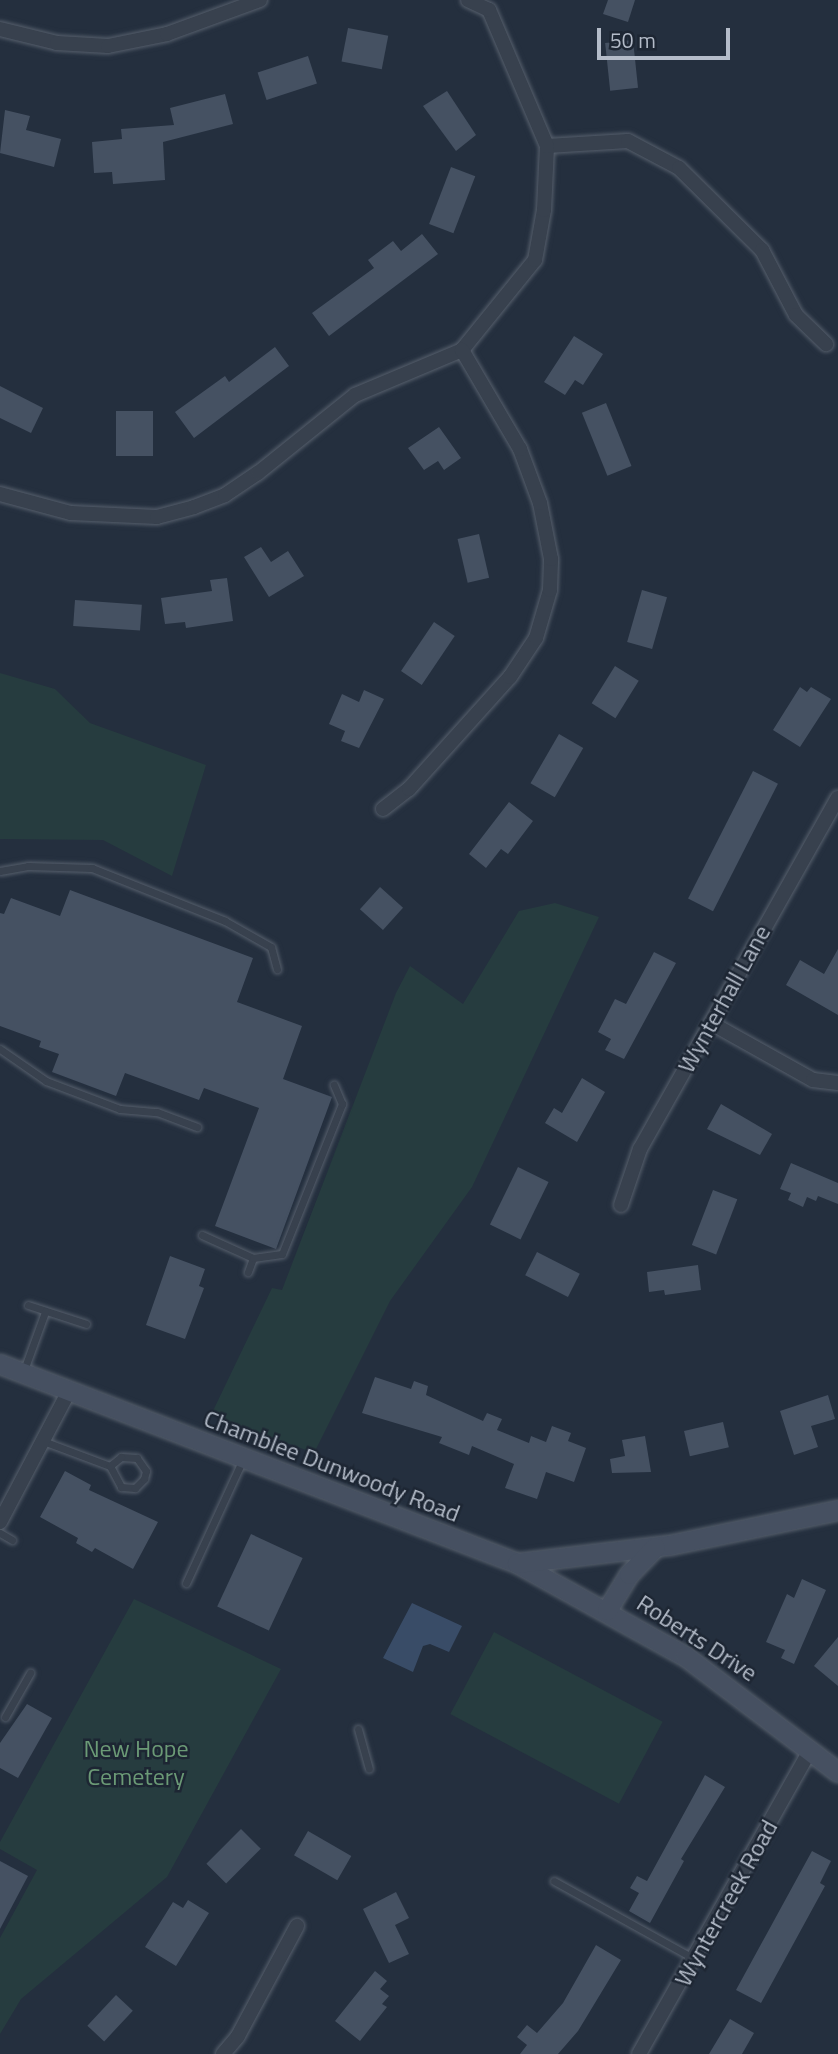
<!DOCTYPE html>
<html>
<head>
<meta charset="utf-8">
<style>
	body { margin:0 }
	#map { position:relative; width:838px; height:2054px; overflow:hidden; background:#242f3e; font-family:"Titillium Web",sans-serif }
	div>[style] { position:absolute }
	.green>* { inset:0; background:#263c3f; transform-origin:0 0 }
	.water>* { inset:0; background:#394c67 }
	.building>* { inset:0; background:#455162; transform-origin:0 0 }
	.roads { filter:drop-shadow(0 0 2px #565f6c) drop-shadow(0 0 2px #565f6c) }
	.lane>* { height:7px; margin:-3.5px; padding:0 3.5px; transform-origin:3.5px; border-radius:3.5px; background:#38414e }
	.street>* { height:14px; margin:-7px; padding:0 7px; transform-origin:7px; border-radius:7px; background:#38414e }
	.secondary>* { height:19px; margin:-9.5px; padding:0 9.5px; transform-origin:9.5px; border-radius:9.5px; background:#465061 }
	span { translate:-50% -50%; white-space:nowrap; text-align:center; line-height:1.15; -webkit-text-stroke:5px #1d2633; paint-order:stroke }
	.street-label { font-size:24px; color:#b4bcc9 }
	.park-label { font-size:24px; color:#6b9a76 }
	.scale { position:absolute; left:597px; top:28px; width:133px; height:32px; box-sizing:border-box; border:4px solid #b4bcc9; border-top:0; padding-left:9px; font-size:21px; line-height:24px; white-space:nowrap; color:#b4bcc9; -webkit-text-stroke:5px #1d2633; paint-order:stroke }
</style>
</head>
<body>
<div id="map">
	<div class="green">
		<div style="clip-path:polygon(0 673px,55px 689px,90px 723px,206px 765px,172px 876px,103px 840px,0 839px)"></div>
		<div style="clip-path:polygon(555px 903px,599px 917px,472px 1187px,390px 1301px,314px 1453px,211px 1415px,272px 1288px,282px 1290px,396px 993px,410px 966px,463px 1004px,519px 911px)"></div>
		<div style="clip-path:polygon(134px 1599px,281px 1669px,167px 1877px,21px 1999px,0 2034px,0 1938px,37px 1870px,0 1849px,0 1842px)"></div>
		<div style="left:494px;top:1632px;width:191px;height:93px;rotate:28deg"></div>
	</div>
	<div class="water">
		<div style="clip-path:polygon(412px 1603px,462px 1626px,449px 1652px,430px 1644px,423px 1646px,413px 1672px,383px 1658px)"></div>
	</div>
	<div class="building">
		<div style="clip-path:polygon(608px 0,635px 0,628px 22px,603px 14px)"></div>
		<div style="left:348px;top:28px;width:41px;height:34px;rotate:11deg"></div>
		<div style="left:633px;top:40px;width:48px;height:28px;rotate:84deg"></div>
		<div style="left:308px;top:56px;width:29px;height:53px;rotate:72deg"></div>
		<div style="clip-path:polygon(447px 91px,476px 135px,456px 151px,423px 106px)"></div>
		<div style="clip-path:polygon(225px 94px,233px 124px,163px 142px,165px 180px,113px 184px,112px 172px,94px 173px,92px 142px,122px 139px,121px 129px,174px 125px,170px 108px)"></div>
		<div style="clip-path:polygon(5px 110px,30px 116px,26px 130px,61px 139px,54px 167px,0 153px)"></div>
		<div style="left:451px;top:167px;width:26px;height:61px;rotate:21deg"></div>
		<div style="clip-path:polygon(422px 234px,438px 254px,329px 336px,312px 313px,374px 268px,368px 260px,393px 241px,401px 251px)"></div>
		<div style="clip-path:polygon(574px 336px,603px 354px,583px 385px,575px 380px,565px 395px,544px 382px)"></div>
		<div style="clip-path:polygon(275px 347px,289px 366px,194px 438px,175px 412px,225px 376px,229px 382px)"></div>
		<div style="clip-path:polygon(0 386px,43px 408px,31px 433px,0 418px)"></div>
		<div style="left:606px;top:403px;width:68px;height:26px;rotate:68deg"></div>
		<div style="left:116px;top:411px;width:37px;height:45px"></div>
		<div style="clip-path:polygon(439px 427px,461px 458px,444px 470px,438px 461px,424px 470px,408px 448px)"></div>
		<div style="left:479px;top:534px;width:45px;height:22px;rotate:77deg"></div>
		<div style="clip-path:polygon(261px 547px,271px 562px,288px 551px,304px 576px,269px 597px,244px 557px)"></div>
		<div style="clip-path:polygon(227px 578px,233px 621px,186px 628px,185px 622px,165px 624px,161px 598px,212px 591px,210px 580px)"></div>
		<div style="left:642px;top:590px;width:26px;height:54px;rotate:16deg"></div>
		<div style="left:75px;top:600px;width:67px;height:26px;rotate:4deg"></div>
		<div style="left:434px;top:622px;width:25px;height:59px;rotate:34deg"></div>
		<div style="left:615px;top:666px;width:28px;height:44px;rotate:32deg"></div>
		<div style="clip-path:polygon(800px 687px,807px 692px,811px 687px,831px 699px,800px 747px,773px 730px)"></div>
		<div style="clip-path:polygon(364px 690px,384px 699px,359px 748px,341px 741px,345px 731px,329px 724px,342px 694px,359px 702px)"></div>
		<div style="left:559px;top:734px;width:28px;height:57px;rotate:30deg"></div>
		<div style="left:753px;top:771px;width:28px;height:143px;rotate:27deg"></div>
		<div style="clip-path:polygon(509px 802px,533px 821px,508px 854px,501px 849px,486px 868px,469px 854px)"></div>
		<div style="left:380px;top:887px;width:31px;height:30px;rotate:42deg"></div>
		<div style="clip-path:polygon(70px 890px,253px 958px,237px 1002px,302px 1026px,283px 1079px,332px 1097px,276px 1249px,215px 1226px,259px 1108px,204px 1088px,199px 1100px,125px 1073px,116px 1096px,52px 1072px,59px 1054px,39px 1047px,41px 1041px,0 1026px,0 913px,4px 914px,11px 898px,60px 916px)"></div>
		<div style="clip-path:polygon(838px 949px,838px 1015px,786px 985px,800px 960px,824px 974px)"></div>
		<div style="clip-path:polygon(654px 952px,676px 963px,624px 1059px,605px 1050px,611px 1039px,598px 1032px,615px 999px,626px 1004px)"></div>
		<div style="clip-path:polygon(582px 1078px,605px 1092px,577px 1142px,545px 1123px,554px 1108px,562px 1113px)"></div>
		<div style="clip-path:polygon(721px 1104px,772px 1134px,760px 1155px,707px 1129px)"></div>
		<div style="clip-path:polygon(791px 1163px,838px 1183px,838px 1204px,818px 1196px,816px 1201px,807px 1197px,803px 1207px,788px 1200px,791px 1193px,780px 1189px)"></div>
		<div style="left:518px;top:1167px;width:34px;height:64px;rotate:26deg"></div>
		<div style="left:713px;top:1190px;width:26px;height:59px;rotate:21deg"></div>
		<div style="left:537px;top:1252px;width:48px;height:26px;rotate:27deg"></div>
		<div style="clip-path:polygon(170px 1256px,205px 1269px,199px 1286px,204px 1288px,185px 1339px,146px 1325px)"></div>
		<div style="clip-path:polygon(698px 1265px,701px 1290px,665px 1295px,664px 1290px,649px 1292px,647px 1272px)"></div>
		<div style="clip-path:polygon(375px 1377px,411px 1389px,414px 1381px,428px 1386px,426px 1395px,483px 1421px,487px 1413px,502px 1419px,497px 1430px,529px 1443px,531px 1436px,546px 1442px,552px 1426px,571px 1433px,568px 1441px,586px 1448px,574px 1482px,546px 1472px,537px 1499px,505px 1488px,514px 1464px,472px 1446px,469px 1455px,439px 1443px,442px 1437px,362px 1413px)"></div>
		<div style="clip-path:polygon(828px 1395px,835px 1419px,811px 1426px,818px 1447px,794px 1455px,780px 1411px)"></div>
		<div style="left:723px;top:1422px;width:26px;height:40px;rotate:77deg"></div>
		<div style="clip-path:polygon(645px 1436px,651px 1472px,612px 1473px,610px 1459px,625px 1456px,622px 1440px)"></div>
		<div style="clip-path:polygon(65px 1471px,91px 1485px,89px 1490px,158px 1522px,133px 1569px,95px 1548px,92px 1552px,76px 1543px,78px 1538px,40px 1517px)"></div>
		<div style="left:251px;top:1534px;width:57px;height:80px;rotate:25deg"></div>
		<div style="clip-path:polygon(802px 1579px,826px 1590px,794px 1664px,781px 1658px,785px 1650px,766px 1642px,787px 1594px,794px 1598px)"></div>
		<div style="clip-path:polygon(838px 1637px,838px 1686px,814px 1666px)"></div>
		<div style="clip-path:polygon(27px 1704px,52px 1718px,18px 1778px,0 1768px,0 1743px)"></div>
		<div style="clip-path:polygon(705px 1775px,725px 1787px,681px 1859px,684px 1861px,650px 1923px,629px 1911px,639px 1893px,630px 1888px,637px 1876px,647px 1881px)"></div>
		<div style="left:241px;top:1829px;width:28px;height:49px;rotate:45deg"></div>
		<div style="left:308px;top:1831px;width:50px;height:28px;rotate:30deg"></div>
		<div style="clip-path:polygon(812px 1851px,831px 1861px,820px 1883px,825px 1886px,761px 2003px,736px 1990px)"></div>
		<div style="clip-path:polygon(0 1861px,28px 1876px,0 1929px)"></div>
		<div style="clip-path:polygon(396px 1892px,409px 1918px,395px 1925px,409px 1954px,389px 1963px,363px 1909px)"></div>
		<div style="clip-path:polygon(188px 1900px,209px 1913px,176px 1966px,145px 1947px,173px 1902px,183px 1908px)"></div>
		<div style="clip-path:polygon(596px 1945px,621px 1960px,578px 2031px,558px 2054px,520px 2054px,527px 2045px,517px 2037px,527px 2025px,537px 2033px,563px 2003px)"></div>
		<div style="clip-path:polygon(375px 1971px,387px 1981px,380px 1989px,389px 1996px,382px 2004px,387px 2007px,360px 2041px,335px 2021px)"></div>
		<div style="left:116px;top:1995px;width:23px;height:42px;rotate:43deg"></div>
		<div style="clip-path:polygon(730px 2019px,754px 2033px,742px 2054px,709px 2054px)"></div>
	</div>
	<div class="roads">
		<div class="lane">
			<div style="left:0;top:871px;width:28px;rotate:-10deg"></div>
			<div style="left:28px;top:866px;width:64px;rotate:1.8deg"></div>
			<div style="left:92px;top:868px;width:143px;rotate:21.7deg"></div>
			<div style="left:225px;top:921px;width:53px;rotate:29.5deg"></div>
			<div style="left:271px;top:947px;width:23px;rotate:75deg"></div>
			<div style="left:0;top:1049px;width:56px;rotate:34.8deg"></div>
			<div style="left:46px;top:1081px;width:79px;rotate:20.7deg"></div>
			<div style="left:120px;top:1109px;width:37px;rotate:5deg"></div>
			<div style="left:157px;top:1112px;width:43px;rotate:20.6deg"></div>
			<div style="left:202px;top:1235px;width:56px;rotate:24.3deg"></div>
			<div style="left:253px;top:1258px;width:15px;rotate:110deg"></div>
			<div style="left:253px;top:1258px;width:29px;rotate:-8deg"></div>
			<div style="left:282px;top:1254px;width:162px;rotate:-68.2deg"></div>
			<div style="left:342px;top:1104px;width:21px;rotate:-113deg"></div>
			<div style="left:28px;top:1305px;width:61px;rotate:18.1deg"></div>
			<div style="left:24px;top:1370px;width:62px;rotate:-70.1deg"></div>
			<div style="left:43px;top:1441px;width:72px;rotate:20.5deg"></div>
			<div style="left:110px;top:1466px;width:24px;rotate:62deg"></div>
			<div style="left:121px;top:1487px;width:14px;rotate:4deg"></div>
			<div style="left:135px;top:1488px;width:13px;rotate:-45deg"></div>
			<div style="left:144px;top:1479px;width:8px;rotate:-76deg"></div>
			<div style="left:146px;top:1471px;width:16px;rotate:-125deg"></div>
			<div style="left:137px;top:1458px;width:16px;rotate:-176deg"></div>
			<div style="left:121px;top:1457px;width:14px;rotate:141deg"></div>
			<div style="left:0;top:1533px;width:14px;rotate:30deg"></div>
			<div style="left:186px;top:1583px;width:136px;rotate:-65.3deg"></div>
			<div style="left:5px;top:1717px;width:51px;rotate:-60.4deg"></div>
			<div style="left:358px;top:1729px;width:41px;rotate:74.6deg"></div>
			<div style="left:554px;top:1881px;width:161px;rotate:29deg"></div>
		</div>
		<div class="street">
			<div style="left:0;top:29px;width:59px;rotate:13.8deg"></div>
			<div style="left:57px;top:43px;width:51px;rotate:3.4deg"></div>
			<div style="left:108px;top:46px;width:60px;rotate:-11.5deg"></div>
			<div style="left:167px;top:34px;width:99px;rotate:-20.1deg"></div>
			<div style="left:547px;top:146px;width:81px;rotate:-3.5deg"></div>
			<div style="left:628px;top:141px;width:58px;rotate:27.9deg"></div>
			<div style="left:679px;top:168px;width:117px;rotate:44.7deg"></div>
			<div style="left:762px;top:250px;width:73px;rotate:62.4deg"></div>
			<div style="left:796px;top:315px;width:42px;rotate:44deg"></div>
			<div style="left:0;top:494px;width:73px;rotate:15deg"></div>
			<div style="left:71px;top:513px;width:86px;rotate:2.7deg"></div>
			<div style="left:157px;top:517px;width:38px;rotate:-15deg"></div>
			<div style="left:194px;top:507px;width:33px;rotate:-21deg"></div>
			<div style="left:225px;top:495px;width:40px;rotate:-34deg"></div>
			<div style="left:258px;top:473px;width:124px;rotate:-38.8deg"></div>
			<div style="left:355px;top:395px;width:116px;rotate:-22.8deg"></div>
			<div style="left:462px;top:350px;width:116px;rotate:-51deg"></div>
			<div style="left:535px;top:260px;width:51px;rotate:-79.8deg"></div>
			<div style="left:544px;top:210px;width:64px;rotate:-87.3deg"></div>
			<div style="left:547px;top:146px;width:148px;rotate:-113.1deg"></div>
			<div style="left:489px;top:10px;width:23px;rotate:-155deg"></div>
			<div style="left:383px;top:809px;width:33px;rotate:-38deg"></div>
			<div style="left:409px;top:789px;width:151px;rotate:-48deg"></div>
			<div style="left:510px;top:677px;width:47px;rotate:-56.3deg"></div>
			<div style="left:536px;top:638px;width:50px;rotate:-73.7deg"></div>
			<div style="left:550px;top:590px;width:31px;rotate:-88deg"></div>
			<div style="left:551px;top:559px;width:57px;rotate:-101.1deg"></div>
			<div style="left:540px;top:503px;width:58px;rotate:-110.3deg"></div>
			<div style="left:520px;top:449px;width:115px;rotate:-120.4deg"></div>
			<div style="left:711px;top:1023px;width:117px;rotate:29.2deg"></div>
			<div style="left:813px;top:1080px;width:25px;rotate:7deg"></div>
			<div style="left:621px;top:1205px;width:59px;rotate:-71.3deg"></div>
			<div style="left:640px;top:1149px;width:403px;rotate:-60.6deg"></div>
			<div style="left:0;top:1522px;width:148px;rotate:-62.2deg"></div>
			<div style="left:223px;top:2054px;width:23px;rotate:-50deg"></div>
			<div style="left:238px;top:2036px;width:125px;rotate:-61.8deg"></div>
			<div style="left:639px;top:2054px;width:349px;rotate:-60.6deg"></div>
		</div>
		<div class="secondary">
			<div style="left:0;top:1364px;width:554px;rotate:21.05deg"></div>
			<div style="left:517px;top:1563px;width:192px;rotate:29deg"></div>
			<div style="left:685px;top:1656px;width:192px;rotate:37.2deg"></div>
			<div style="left:517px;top:1563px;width:153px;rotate:-6.8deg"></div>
			<div style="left:669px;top:1545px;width:173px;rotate:-11.7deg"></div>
			<div style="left:607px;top:1610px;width:42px;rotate:-58.6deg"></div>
			<div style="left:629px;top:1574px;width:37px;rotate:-46deg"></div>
		</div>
	</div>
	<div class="street-label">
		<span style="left:724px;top:999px;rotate:-61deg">Wynterhall Lane</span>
		<span style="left:332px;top:1466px;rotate:21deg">Chamblee Dunwoody Road</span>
		<span style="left:697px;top:1638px;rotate:33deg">Roberts Drive</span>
		<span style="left:726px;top:1903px;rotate:-61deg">Wyntercreek Road</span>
	</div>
	<div class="park-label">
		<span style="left:136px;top:1763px">New Hope<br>Cemetery</span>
	</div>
	<div class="scale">50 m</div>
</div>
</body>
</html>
